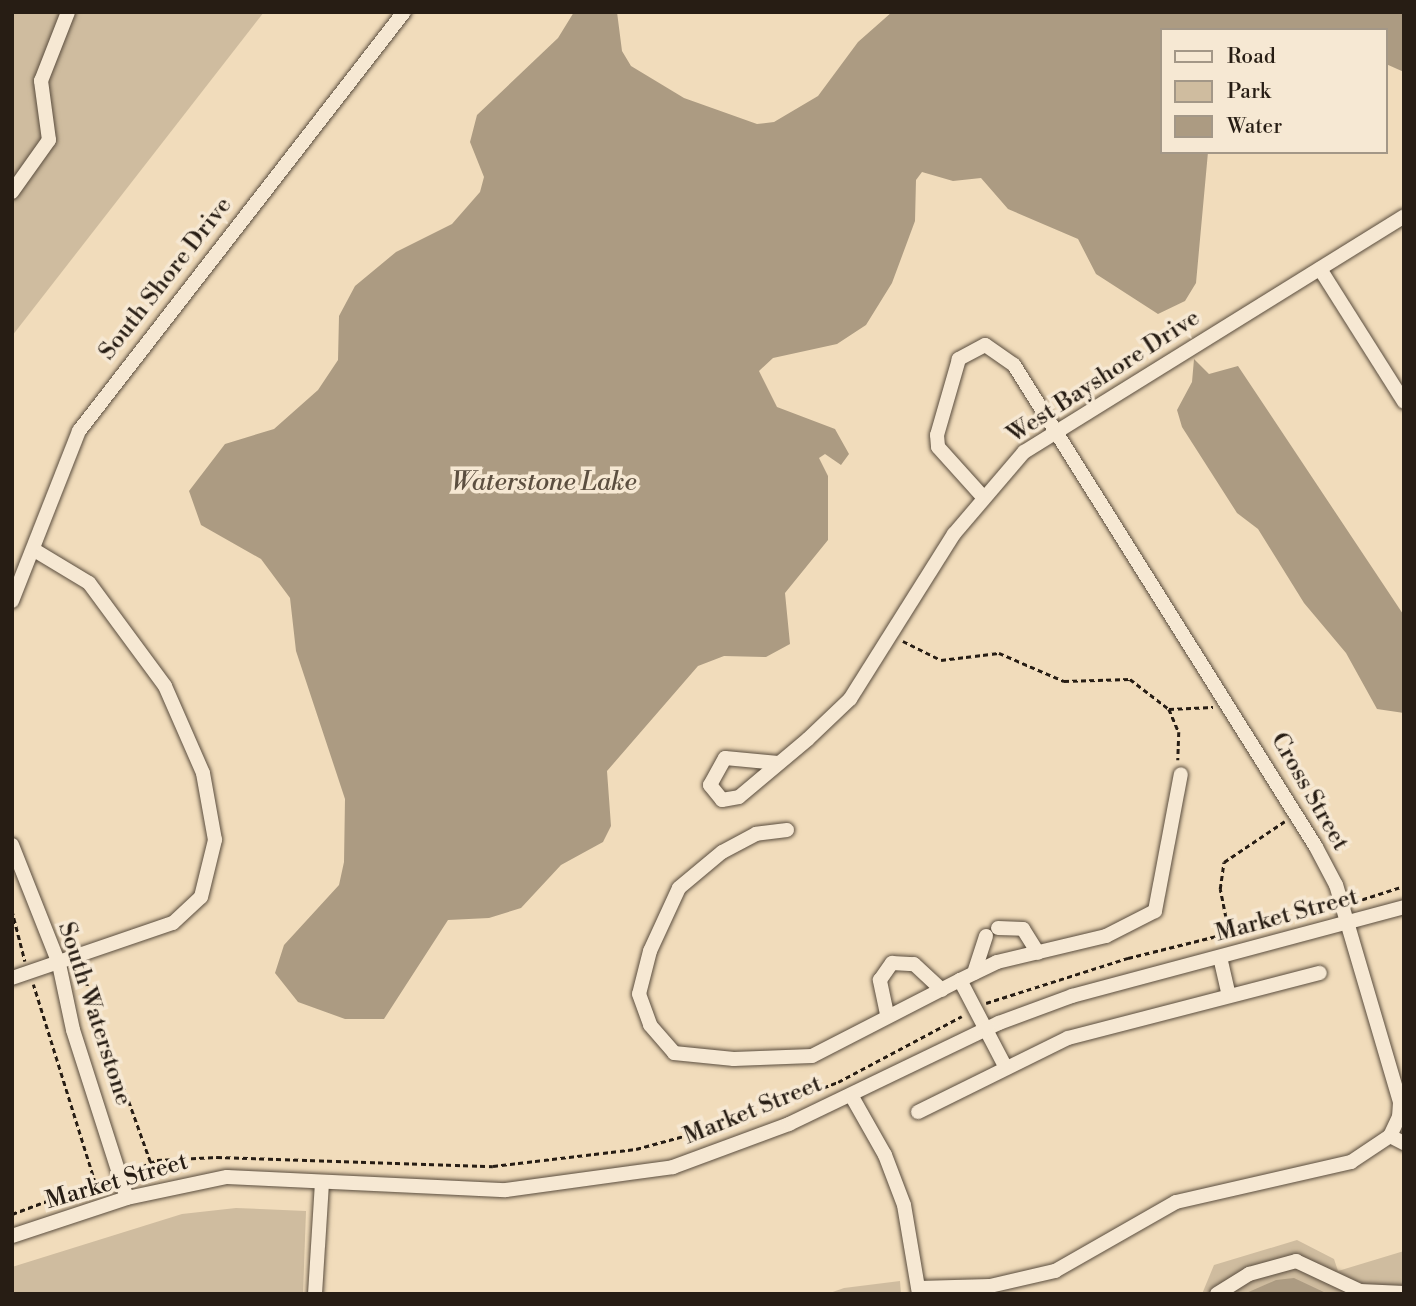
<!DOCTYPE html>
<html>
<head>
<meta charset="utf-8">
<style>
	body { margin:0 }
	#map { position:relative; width:1416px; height:1306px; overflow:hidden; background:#f1dcbb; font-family:"Libre Bodoni",serif }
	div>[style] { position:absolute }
	.green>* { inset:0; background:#cfbc9f }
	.water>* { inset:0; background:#ac9b82 }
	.path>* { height:2.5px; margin-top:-1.25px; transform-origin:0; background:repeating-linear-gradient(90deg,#271d14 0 5px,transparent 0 8.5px) }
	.roads { filter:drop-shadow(0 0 2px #5a4d3e) drop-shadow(0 0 2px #5a4d3e) }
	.minor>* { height:14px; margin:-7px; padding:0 7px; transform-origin:7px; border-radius:7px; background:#f6e8d3 }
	span { translate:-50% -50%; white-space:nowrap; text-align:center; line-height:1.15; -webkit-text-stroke:7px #f6e8d3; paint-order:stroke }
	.street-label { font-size:24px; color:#271d14 }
	.water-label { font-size:26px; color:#5c4f40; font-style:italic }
	.frame { position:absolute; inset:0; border:14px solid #271d14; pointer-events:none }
	.legend { position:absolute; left:1160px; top:28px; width:228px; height:126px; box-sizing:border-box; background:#f6e8d3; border:2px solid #a39787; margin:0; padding:9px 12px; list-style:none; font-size:21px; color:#271d14 }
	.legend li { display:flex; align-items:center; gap:14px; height:35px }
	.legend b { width:35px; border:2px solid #a39787 }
</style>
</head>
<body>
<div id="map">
	<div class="green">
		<div style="clip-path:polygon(12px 12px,264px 12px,12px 336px)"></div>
		<div style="clip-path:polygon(236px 1208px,306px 1211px,303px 1294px,12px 1294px,12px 1267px,182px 1214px)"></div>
		<div style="clip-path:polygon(1297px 1240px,1334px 1259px,1338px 1271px,1404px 1251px,1404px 1294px,1202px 1294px,1214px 1265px)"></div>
		<div style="clip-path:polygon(900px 1281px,901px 1294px,827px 1294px,844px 1288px)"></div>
	</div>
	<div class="water">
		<div style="clip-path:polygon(574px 12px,617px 12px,622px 51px,631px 66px,684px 98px,757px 124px,774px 122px,818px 96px,858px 42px,892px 12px,1404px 12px,1404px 72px,1386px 64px,1386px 30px,1162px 30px,1162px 152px,1208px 152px,1196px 283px,1185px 301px,1158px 314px,1096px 274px,1078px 239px,1008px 209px,981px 178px,953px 181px,922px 172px,916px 180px,915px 221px,892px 283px,866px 325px,837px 344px,773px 358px,759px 371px,777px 407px,835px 429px,849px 454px,841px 465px,825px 454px,819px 458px,828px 476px,828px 540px,785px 593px,790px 644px,766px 657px,724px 656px,698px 666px,607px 771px,611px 826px,603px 842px,561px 865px,521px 908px,489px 918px,448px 920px,384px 1019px,345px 1019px,298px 1002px,275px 973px,284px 945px,339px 885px,344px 862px,345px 799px,296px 651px,290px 598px,261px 559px,201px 525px,189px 491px,225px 444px,274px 429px,318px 390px,338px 360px,339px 316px,355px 286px,396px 252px,452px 224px,480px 192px,484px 177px,470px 142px,477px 115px,558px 38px)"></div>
		<div style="clip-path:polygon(1194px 359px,1209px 374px,1238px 366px,1403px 614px,1404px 713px,1377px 709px,1346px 653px,1304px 603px,1258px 529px,1237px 513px,1182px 427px,1177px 410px,1192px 382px)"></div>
		<div style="clip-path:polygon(1294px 1278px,1328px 1294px,1244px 1294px,1276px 1280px)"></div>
	</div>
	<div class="path">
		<div style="left:903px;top:641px;width:42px;rotate:26.6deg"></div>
		<div style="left:941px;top:660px;width:58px;rotate:-6.9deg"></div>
		<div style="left:999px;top:653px;width:71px;rotate:23.3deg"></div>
		<div style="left:1064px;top:681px;width:66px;rotate:-1.7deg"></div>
		<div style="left:1130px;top:679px;width:49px;rotate:37.6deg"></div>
		<div style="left:1169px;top:709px;width:25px;rotate:67deg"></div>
		<div style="left:1179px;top:732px;width:28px;rotate:92deg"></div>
		<div style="left:1169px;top:709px;width:44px;rotate:-2.6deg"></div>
		<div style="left:1354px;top:902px;width:52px;rotate:-17.7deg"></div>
		<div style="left:12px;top:910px;width:53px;rotate:75.7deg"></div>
		<div style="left:1229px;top:934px;width:46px;rotate:-101.3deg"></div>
		<div style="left:1220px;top:889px;width:27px;rotate:-82deg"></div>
		<div style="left:1224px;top:862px;width:73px;rotate:-33.9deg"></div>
		<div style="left:83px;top:973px;width:202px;rotate:70.3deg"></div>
		<div style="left:986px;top:1003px;width:149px;rotate:-17.6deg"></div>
		<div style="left:1128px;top:958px;width:208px;rotate:-13.9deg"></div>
		<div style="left:134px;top:1170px;width:25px;rotate:-23deg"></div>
		<div style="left:157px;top:1160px;width:60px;rotate:-2.9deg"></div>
		<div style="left:217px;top:1157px;width:276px;rotate:1.9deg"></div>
		<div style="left:493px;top:1166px;width:144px;rotate:-6.8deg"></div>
		<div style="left:636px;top:1149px;width:95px;rotate:-15.2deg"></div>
		<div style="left:728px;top:1124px;width:118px;rotate:-20.9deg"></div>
		<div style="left:838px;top:1082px;width:140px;rotate:-28deg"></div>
		<div style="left:95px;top:1183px;width:14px;rotate:-17deg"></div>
		<div style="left:12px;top:1214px;width:89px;rotate:-20.5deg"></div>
		<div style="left:95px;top:1183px;width:208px;rotate:-107.3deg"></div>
	</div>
	<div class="roads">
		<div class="minor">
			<div style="left:12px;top:192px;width:64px;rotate:-54.6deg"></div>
			<div style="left:49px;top:140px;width:60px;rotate:-97.7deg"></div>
			<div style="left:41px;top:81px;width:74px;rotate:-68.6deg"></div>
			<div style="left:1320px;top:269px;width:157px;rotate:57.7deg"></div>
			<div style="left:12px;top:601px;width:183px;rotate:-68.5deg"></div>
			<div style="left:79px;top:431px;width:530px;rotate:-52.2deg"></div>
			<div style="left:778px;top:763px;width:53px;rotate:-174.6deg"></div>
			<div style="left:725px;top:758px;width:31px;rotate:119deg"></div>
			<div style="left:710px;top:785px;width:19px;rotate:51deg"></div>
			<div style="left:722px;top:800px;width:17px;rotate:-10deg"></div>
			<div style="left:739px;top:797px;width:90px;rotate:-40deg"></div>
			<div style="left:808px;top:739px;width:58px;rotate:-43.6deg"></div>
			<div style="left:850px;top:699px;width:195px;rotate:-57.8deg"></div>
			<div style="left:954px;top:534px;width:108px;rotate:-49.5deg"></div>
			<div style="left:1024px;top:452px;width:447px;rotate:-31.8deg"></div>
			<div style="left:787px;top:830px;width:31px;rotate:173deg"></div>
			<div style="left:756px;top:834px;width:38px;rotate:152deg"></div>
			<div style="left:722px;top:852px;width:56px;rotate:140.1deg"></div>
			<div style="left:679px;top:888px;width:69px;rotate:114.7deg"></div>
			<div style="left:650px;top:951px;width:44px;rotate:104.3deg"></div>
			<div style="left:639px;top:994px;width:33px;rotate:70deg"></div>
			<div style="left:650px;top:1025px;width:37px;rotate:49deg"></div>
			<div style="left:674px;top:1053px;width:60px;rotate:5.7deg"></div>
			<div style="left:734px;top:1059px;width:78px;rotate:-2.2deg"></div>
			<div style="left:812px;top:1056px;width:166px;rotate:-27.2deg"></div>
			<div style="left:960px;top:980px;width:99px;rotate:62.4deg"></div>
			<div style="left:12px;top:845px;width:128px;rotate:68.4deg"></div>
			<div style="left:59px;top:964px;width:67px;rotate:78deg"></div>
			<div style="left:73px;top:1030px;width:176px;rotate:72.2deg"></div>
			<div style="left:998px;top:928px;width:25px;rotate:2deg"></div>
			<div style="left:1023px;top:929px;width:28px;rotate:58deg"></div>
			<div style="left:1220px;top:957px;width:37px;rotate:77deg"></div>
			<div style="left:974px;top:973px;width:39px;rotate:-72deg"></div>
			<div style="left:12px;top:978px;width:170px;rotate:-18.9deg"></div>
			<div style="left:173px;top:923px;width:38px;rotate:-43deg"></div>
			<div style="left:201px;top:897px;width:59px;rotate:-76.2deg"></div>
			<div style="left:215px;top:840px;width:68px;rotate:-100.2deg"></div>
			<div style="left:203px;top:773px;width:95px;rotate:-113.6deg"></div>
			<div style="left:165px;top:686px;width:128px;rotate:-126.4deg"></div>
			<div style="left:89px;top:583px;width:62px;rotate:-148.9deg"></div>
			<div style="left:960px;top:980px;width:41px;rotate:-25.9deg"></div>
			<div style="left:997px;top:962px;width:112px;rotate:-13.4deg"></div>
			<div style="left:1106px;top:936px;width:55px;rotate:-27deg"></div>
			<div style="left:1155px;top:911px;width:139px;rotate:-79.3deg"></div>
			<div style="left:887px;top:1014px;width:35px;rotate:-102deg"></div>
			<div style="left:880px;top:980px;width:21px;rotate:-55deg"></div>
			<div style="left:892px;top:963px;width:22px;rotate:3deg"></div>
			<div style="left:914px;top:964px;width:38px;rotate:43deg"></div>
			<div style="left:851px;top:1095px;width:69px;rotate:60.5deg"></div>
			<div style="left:885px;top:1155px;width:53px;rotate:69.2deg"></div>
			<div style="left:904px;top:1205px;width:90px;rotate:80.4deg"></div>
			<div style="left:918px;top:1112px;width:167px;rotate:-26.3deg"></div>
			<div style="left:1068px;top:1038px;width:260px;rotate:-14.5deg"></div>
			<div style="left:1390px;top:1136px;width:16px;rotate:27deg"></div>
			<div style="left:12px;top:1236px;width:121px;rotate:-18.3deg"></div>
			<div style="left:127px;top:1198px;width:102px;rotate:-11.9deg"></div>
			<div style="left:227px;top:1177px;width:279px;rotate:2.7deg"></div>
			<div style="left:506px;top:1190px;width:169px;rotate:-7.8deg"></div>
			<div style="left:673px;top:1167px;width:124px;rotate:-20.3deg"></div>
			<div style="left:789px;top:1124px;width:233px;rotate:-25.7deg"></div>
			<div style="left:999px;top:1023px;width:78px;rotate:-20.3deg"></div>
			<div style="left:1072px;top:996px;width:344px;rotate:-15deg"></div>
			<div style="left:919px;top:1288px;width:71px;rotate:-1.6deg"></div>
			<div style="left:990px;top:1286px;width:67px;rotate:-13deg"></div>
			<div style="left:1055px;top:1271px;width:139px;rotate:-29.7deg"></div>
			<div style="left:1176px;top:1202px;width:180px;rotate:-12.9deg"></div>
			<div style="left:1351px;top:1162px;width:47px;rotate:-33.7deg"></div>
			<div style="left:1390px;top:1136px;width:21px;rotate:-65deg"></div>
			<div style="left:1399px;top:1117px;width:15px;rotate:-86deg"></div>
			<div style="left:1400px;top:1102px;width:226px;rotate:-106.4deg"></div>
			<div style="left:1336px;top:885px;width:43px;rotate:-117.8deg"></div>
			<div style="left:1316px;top:847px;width:569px;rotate:-122.07deg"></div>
			<div style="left:1014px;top:365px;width:35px;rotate:-145deg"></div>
			<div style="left:985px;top:345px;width:30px;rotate:152deg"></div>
			<div style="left:959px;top:359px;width:79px;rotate:106.1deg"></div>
			<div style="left:937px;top:435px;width:12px;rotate:85deg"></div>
			<div style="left:938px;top:447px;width:67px;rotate:48deg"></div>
			<div style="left:315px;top:1294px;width:112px;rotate:-86.4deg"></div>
			<div style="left:1217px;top:1294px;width:38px;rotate:-32deg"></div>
			<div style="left:1249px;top:1274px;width:49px;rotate:-15.5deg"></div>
			<div style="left:1296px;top:1261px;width:71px;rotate:25.1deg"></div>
			<div style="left:1360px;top:1291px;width:44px;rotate:2.6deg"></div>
		</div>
	</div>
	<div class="street-label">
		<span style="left:166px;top:279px;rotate:-52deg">South Shore Drive</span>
		<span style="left:1104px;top:377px;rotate:-33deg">West Bayshore Drive</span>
		<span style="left:1309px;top:792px;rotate:60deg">Cross Street</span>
		<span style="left:1287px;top:916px;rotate:-15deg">Market Street</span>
		<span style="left:94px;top:1014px;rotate:72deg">South Waterstone</span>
		<span style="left:753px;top:1111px;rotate:-22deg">Market Street</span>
		<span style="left:117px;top:1182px;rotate:-16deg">Market Street</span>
	</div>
	<div class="water-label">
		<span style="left:544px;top:483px">Waterstone Lake</span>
	</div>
	<div class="frame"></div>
	<ul class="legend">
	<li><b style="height:9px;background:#f6e8d3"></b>Road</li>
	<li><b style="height:19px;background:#cfbc9f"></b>Park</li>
	<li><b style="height:19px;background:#ac9b82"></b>Water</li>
	</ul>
</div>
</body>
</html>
